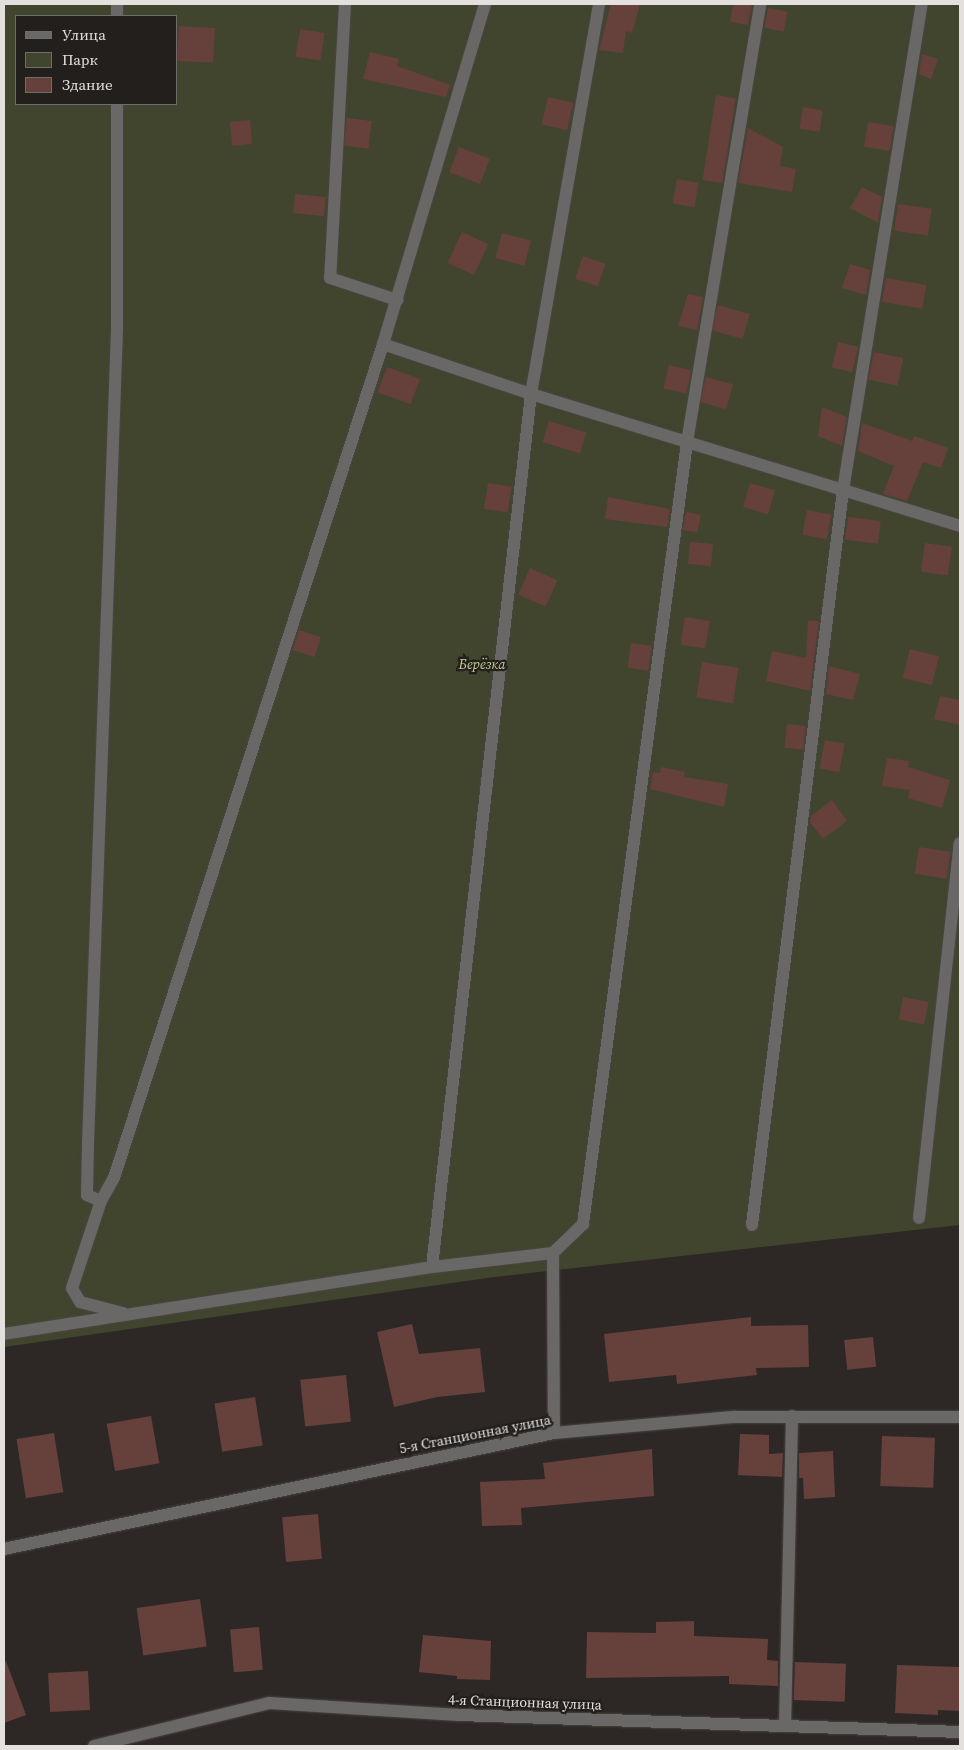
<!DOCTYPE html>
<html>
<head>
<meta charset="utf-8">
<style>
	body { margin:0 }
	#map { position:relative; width:964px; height:1750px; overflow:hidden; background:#2d2825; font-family:"Source Serif 4",serif }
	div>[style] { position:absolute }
	.green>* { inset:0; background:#41452e }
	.building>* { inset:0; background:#66403b; transform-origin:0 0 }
	.roads { filter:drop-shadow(0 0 1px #4a4543) drop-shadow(0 0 1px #4a4543) }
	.minor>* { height:12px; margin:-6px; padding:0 6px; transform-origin:6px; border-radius:6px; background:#6a6866 }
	span { translate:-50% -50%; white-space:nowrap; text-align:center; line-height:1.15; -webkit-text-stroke:4.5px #231f1c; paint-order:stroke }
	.park-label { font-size:14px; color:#c4ce8f; font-style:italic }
	.street-label { font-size:14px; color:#e3e0de }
	.frame { position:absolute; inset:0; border:5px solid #e3e0de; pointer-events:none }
	.legend { position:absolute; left:15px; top:15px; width:162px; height:90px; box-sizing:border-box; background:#231f1c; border:1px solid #706c6a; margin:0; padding:6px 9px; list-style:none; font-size:15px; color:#e3e0de }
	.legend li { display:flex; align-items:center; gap:10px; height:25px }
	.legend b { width:25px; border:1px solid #706c6a }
</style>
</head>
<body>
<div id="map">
	<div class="green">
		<div style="clip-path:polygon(evenodd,4px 4px,960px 4px,960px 1225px,494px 1277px,4px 1347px,4px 4px,16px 16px,176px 16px,176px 104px,16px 104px,16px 16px)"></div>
	</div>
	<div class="building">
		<div style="clip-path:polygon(611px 4px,640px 4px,632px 33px,626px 31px,623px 53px,599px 50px)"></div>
		<div style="clip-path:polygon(733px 4px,752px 4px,748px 25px,730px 22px)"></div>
		<div style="left:768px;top:8px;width:20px;height:20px;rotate:11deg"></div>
		<div style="left:179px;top:26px;width:36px;height:35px;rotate:3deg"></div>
		<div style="left:300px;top:29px;width:25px;height:28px;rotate:9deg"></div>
		<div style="clip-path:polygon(370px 52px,399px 59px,397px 66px,450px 85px,446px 97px,363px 79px)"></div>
		<div style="clip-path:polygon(922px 54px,938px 59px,931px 79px,919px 74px)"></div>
		<div style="left:716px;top:95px;width:20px;height:86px;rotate:9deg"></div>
		<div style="left:548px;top:97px;width:26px;height:28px;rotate:13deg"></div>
		<div style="left:803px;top:107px;width:20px;height:22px;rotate:9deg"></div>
		<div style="left:347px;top:118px;width:25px;height:28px;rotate:7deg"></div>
		<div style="left:250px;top:120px;width:24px;height:20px;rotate:85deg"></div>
		<div style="left:868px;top:122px;width:26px;height:25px;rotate:9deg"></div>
		<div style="clip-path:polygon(748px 128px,783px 147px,780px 166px,796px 169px,792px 192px,738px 183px)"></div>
		<div style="left:459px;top:147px;width:33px;height:27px;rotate:21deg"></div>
		<div style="left:677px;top:179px;width:22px;height:25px;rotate:10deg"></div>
		<div style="clip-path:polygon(862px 187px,882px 197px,878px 223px,850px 208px)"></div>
		<div style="left:295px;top:194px;width:31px;height:19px;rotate:6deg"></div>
		<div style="left:898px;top:204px;width:34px;height:27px;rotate:8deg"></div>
		<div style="left:462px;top:232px;width:29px;height:34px;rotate:25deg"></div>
		<div style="left:502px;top:233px;width:30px;height:26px;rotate:15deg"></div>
		<div style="left:583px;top:256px;width:24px;height:24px;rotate:19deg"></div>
		<div style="clip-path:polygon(850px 264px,870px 270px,866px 295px,842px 288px)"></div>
		<div style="left:886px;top:278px;width:41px;height:24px;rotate:10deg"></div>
		<div style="clip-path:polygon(688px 294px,703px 297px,697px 330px,678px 326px)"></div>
		<div style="left:718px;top:305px;width:33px;height:26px;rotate:16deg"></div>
		<div style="left:838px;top:342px;width:21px;height:26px;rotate:14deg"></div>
		<div style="left:874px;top:352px;width:30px;height:28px;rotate:12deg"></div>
		<div style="left:669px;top:365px;width:23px;height:24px;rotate:13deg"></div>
		<div style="left:387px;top:367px;width:35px;height:27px;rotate:20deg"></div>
		<div style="left:706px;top:377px;width:28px;height:26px;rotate:15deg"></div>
		<div style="clip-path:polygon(822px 407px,847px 417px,842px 446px,818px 436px)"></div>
		<div style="left:549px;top:421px;width:39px;height:22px;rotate:17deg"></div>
		<div style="clip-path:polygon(862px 423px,912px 441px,914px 436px,948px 448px,941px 468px,923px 462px,907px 501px,883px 494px,894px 466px,858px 451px)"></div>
		<div style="left:488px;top:483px;width:24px;height:26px;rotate:9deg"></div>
		<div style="left:750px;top:483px;width:26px;height:25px;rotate:16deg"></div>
		<div style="clip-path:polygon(608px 497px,670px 509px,667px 527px,605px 519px)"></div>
		<div style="left:807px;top:510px;width:25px;height:25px;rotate:11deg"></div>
		<div style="left:686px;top:512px;width:15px;height:18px;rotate:11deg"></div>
		<div style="left:848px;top:517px;width:33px;height:23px;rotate:7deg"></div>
		<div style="left:690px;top:542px;width:23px;height:22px;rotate:5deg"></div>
		<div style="left:925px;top:543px;width:27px;height:29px;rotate:8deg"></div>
		<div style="left:530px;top:568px;width:30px;height:29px;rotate:24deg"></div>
		<div style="left:685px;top:617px;width:25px;height:28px;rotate:9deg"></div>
		<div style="clip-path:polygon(808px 621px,819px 621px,810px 691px,766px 681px,772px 651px,806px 658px)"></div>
		<div style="left:299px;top:630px;width:23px;height:21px;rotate:18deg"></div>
		<div style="left:631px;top:643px;width:21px;height:25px;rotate:8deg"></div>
		<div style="left:910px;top:649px;width:30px;height:30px;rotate:14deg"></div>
		<div style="left:702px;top:662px;width:37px;height:36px;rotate:9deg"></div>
		<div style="clip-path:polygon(829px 666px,860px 674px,853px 700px,826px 694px)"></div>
		<div style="clip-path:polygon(940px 696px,960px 700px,960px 725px,934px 719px)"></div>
		<div style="left:787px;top:724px;width:19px;height:24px;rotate:6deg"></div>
		<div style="left:825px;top:740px;width:20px;height:29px;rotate:11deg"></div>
		<div style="clip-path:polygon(887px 758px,909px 761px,908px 767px,950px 780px,942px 808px,908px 798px,910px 790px,882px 786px)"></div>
		<div style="clip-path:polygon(661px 767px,685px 772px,684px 777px,728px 784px,724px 807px,650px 789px,653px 772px,660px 773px)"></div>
		<div style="clip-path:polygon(832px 800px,847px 821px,823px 839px,810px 822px,811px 816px)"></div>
		<div style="left:919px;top:847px;width:32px;height:27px;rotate:9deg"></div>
		<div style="left:903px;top:997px;width:26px;height:23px;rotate:11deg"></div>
		<div style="clip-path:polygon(751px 1317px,751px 1326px,808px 1325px,809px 1367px,756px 1368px,757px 1375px,677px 1384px,676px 1375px,609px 1382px,604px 1334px)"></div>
		<div style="clip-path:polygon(412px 1324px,419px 1354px,480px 1348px,485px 1392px,437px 1397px,394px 1407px,377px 1332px)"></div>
		<div style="left:873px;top:1337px;width:30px;height:29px;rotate:84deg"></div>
		<div style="left:346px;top:1375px;width:47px;height:46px;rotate:84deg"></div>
		<div style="left:255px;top:1397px;width:49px;height:41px;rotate:81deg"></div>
		<div style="left:151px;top:1416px;width:48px;height:45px;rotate:80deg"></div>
		<div style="left:54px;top:1433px;width:60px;height:38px;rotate:81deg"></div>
		<div style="clip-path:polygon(740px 1434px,769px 1435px,769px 1454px,783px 1453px,782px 1477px,738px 1475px)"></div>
		<div style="left:882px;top:1436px;width:53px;height:50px;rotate:2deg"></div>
		<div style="clip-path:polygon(652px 1449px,654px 1496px,521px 1508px,522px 1525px,482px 1526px,480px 1482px,545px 1479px,543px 1463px)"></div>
		<div style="clip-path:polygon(833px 1451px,835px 1497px,804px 1499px,803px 1478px,799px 1478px,799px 1453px)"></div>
		<div style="left:318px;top:1514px;width:45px;height:36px;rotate:85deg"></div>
		<div style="left:200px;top:1599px;width:48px;height:64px;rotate:82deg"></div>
		<div style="clip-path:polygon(694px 1621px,694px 1636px,768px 1639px,767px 1660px,778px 1661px,778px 1686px,729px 1684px,729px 1676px,586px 1678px,587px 1632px,656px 1633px,656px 1622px)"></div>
		<div style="left:259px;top:1627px;width:43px;height:29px;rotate:85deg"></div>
		<div style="clip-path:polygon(423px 1635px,491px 1641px,490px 1680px,457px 1679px,457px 1676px,419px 1672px)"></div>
		<div style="clip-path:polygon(6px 1661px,26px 1715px,4px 1723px,4px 1662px)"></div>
		<div style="left:795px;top:1662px;width:51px;height:38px;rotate:2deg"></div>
		<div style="clip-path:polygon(897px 1665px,960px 1667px,960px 1711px,938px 1710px,938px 1715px,895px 1713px)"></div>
		<div style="left:88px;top:1671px;width:39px;height:40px;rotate:87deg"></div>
	</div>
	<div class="roads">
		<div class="minor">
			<div style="left:345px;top:4px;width:274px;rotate:93.1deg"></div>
			<div style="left:330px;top:278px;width:71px;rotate:18.2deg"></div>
			<div style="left:117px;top:16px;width:12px;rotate:-90deg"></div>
			<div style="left:383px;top:344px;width:156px;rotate:18.7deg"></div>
			<div style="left:531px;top:394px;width:449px;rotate:17.1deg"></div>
			<div style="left:101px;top:1201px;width:15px;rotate:-157deg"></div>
			<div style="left:87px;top:1195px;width:51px;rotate:-88.9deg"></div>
			<div style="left:88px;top:1144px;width:817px;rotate:-87.96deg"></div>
			<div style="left:117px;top:328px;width:224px;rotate:-90deg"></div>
			<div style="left:919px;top:1218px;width:377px;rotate:-83.8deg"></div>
			<div style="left:752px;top:1225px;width:741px;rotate:-82.94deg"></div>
			<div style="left:843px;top:490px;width:492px;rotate:-80.8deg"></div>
			<div style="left:553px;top:1253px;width:42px;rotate:-44deg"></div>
			<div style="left:583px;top:1224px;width:789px;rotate:-82.42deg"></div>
			<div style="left:687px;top:442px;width:444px;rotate:-80.5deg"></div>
			<div style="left:432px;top:1267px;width:879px;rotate:-83.53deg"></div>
			<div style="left:531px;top:394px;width:396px;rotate:-80.1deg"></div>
			<div style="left:123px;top:1313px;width:44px;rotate:-165.7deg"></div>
			<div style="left:80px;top:1302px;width:16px;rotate:-120deg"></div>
			<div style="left:72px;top:1288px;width:92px;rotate:-71.6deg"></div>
			<div style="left:101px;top:1201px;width:26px;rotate:-61deg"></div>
			<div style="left:114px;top:1178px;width:876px;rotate:-72.12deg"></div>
			<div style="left:383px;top:344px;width:355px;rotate:-73.3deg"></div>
			<div style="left:4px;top:1334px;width:433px;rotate:-8.9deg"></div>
			<div style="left:432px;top:1267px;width:122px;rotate:-6.6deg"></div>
			<div style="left:553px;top:1253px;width:180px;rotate:89.7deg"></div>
			<div style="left:4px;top:1549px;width:562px;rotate:-11.91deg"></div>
			<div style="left:554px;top:1433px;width:182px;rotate:-5.1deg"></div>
			<div style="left:735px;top:1417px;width:225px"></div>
			<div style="left:785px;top:1726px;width:310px;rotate:-88.7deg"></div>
			<div style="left:94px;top:1746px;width:180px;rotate:-13.8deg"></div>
			<div style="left:269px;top:1703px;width:190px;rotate:3.6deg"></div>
			<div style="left:459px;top:1715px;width:501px;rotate:1.94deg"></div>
		</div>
	</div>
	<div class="park-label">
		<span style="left:482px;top:664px">Берёзка</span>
	</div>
	<div class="street-label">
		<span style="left:475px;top:1434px;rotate:-11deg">5-я Станционная улица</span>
		<span style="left:525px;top:1702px;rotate:2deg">4-я Станционная улица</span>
	</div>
	<div class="frame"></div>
	<ul class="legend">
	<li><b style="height:6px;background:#6a6866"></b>Улица</li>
	<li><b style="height:14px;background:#41452e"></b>Парк</li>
	<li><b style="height:14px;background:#66403b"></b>Здание</li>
	</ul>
</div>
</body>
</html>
